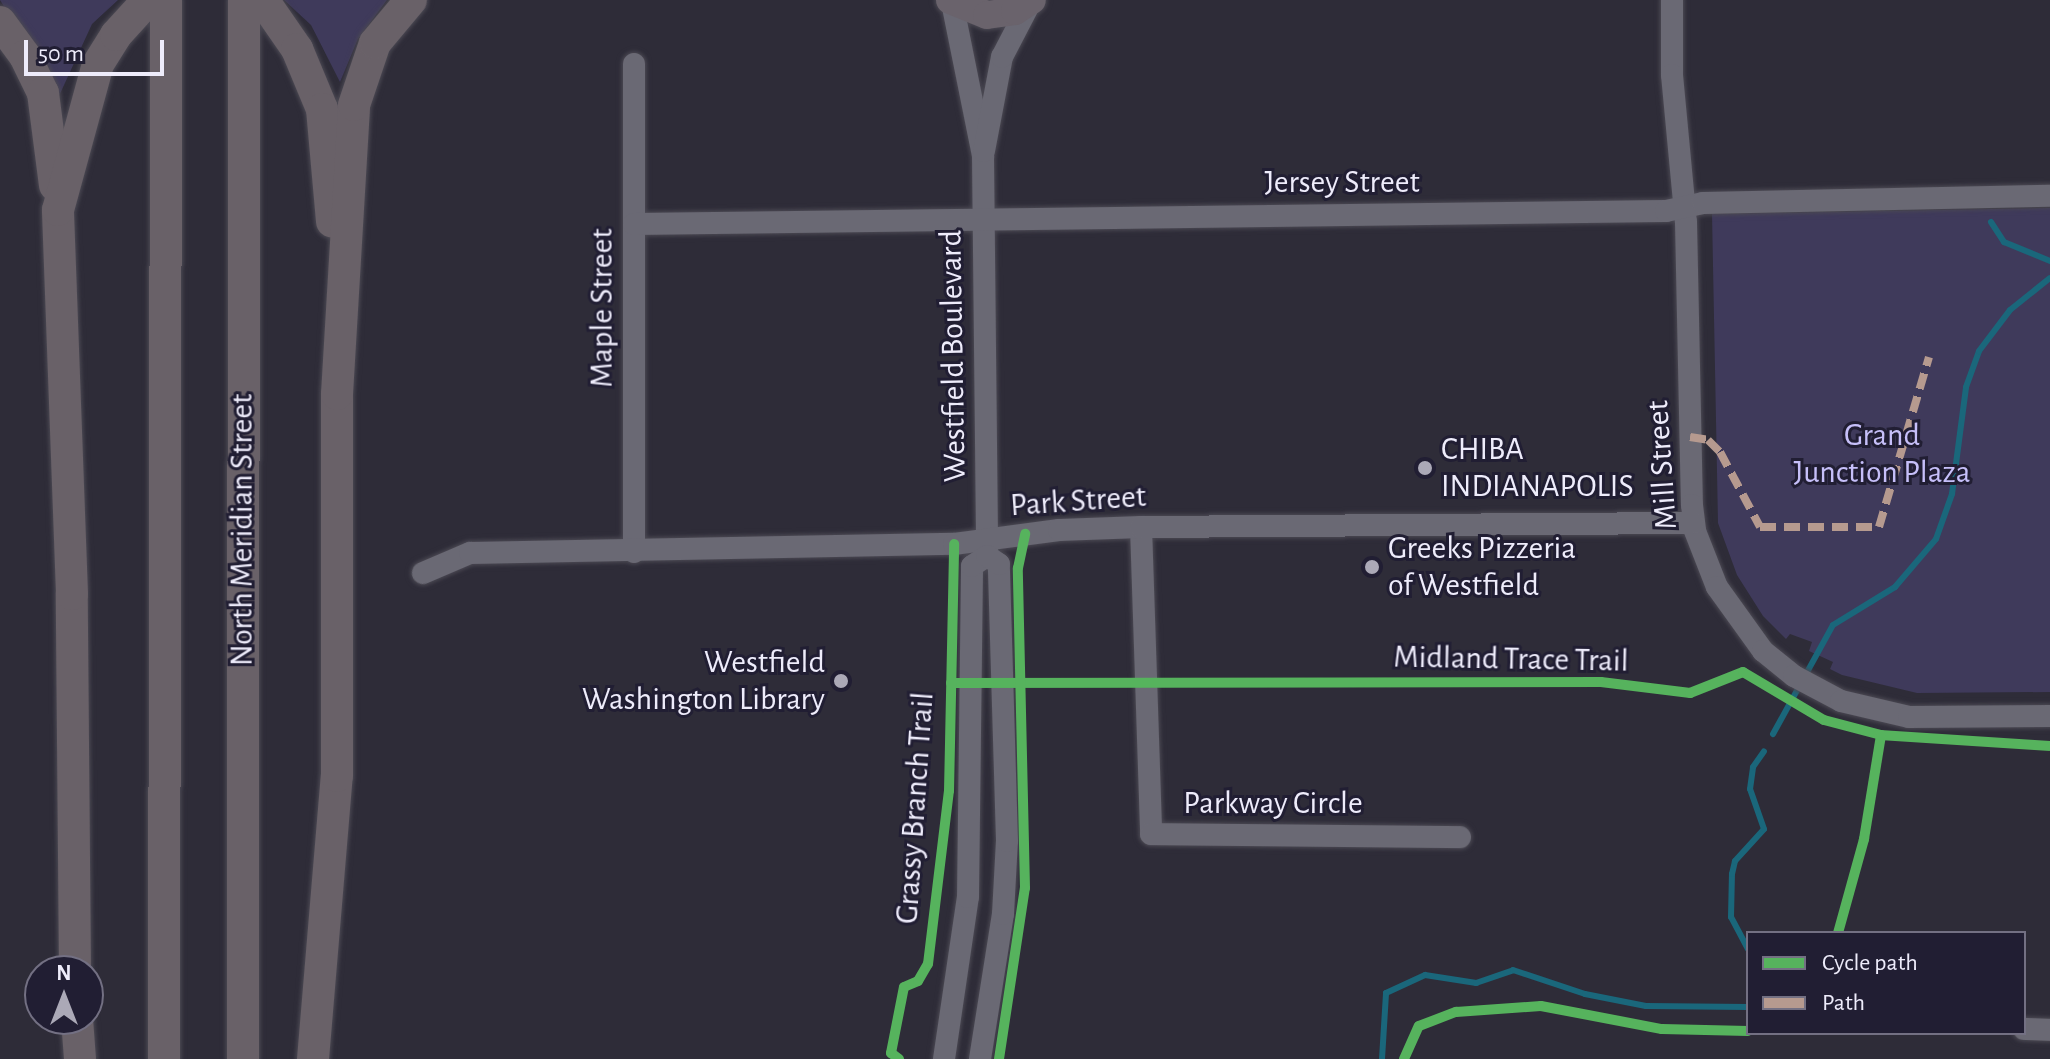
<!DOCTYPE html>
<html>
<head>
<meta charset="utf-8">
<style>
	body { margin:0 }
	#map { position:relative; width:2050px; height:1059px; overflow:hidden; background:#2e2c38; font-family:"Alegreya Sans",sans-serif }
	div>[style] { position:absolute }
	.green>* { inset:0; background:#3f3a5b }
	.stream>* { height:6px; margin:-3px; padding:0 3px; transform-origin:3px; border-radius:3px; background:#1a677b }
	.roads { filter:drop-shadow(0 0 2px #4b4953) drop-shadow(0 0 2px #4b4953) }
	.minor>* { height:22px; margin:-11px; padding:0 11px; transform-origin:11px; border-radius:11px; background:#6a6974 }
	.major>* { height:28px; margin:-14px; padding:0 14px; transform-origin:14px; border-radius:14px; background:#6a636c }
	.highway>* { height:32px; margin:-16px; padding:0 16px; transform-origin:16px; border-radius:16px; background:#696168 }
	.quiet>* { height:8px; margin-top:-4px; transform-origin:0; background:repeating-linear-gradient(90deg,#b69a8f 0 16px,transparent 0 24px) }
	.cycleway>* { height:10px; margin:-5px; padding:0 5px; transform-origin:5px; border-radius:5px; background:#56b35d }
	.dots>* { width:22px; height:22px; translate:-50% -50%; box-sizing:border-box; border:4px solid #211e33; border-radius:50% }
	span { translate:-50% -50%; white-space:nowrap; text-align:center; line-height:1.15; -webkit-text-stroke:6px #211e33; paint-order:stroke }
	.street-label { font-size:32px; color:#eeecfb }
	.park-label { font-size:32px; color:#c6bff9 }
	.poi-label { font-size:32px; color:#eeecfb }
	.left { translate:0 -50%; text-align:left }
	.right { translate:-100% -50%; text-align:right }
	.legend { position:absolute; left:1746px; top:931px; width:280px; height:104px; box-sizing:border-box; background:#211e33; border:2px solid #737083; margin:0; padding:10px 14px; list-style:none; font-size:24px; color:#eeecfb }
	.legend li { display:flex; align-items:center; gap:16px; height:40px }
	.legend b { width:40px; border:2px solid #737083 }
	.north { position:absolute; left:24px; top:955px; width:80px; height:80px; box-sizing:border-box; background:#211e33; border:2px solid #737083; border-radius:50%; rotate:0deg; font-size:22px; font-weight:700; line-height:32px; text-align:center; color:#eeecfb }
	.north::after { content:''; display:block; margin:auto; width:28px; height:36px; background:#aba9b7; clip-path:polygon(50% 0,100% 100%,50% 72%,0 100%) }
	.scale { position:absolute; left:24px; top:40px; width:140px; height:36px; box-sizing:border-box; border:4px solid #eeecfb; border-top:0; padding-left:10px; font-size:24px; line-height:28px; white-space:nowrap; color:#eeecfb; -webkit-text-stroke:6px #211e33; paint-order:stroke }
</style>
</head>
<body>
<div id="map">
	<div class="green">
		<div style="clip-path:polygon(0 0,118px 0,92px 24px,59px 96px)"></div>
		<div style="clip-path:polygon(284px 0,387px 0,358px 39px,340px 82px,311px 25px)"></div>
		<div style="clip-path:polygon(2050px 208px,2050px 692px,1917px 693px,1842px 675px,1830px 669px,1833px 662px,1809px 651px,1812px 642px,1790px 634px,1786px 639px,1763px 616px,1737px 575px,1718px 523px,1712px 214px)"></div>
	</div>
	<div class="stream">
		<div style="left:1991px;top:222px;width:24px;rotate:57deg"></div>
		<div style="left:2004px;top:242px;width:50px;rotate:22.4deg"></div>
		<div style="left:1773px;top:734px;width:124px;rotate:-61.2deg"></div>
		<div style="left:1833px;top:625px;width:73px;rotate:-31.5deg"></div>
		<div style="left:1895px;top:587px;width:63px;rotate:-49.5deg"></div>
		<div style="left:1936px;top:539px;width:48px;rotate:-70.4deg"></div>
		<div style="left:1952px;top:494px;width:108px;rotate:-82.5deg"></div>
		<div style="left:1966px;top:387px;width:38px;rotate:-70deg"></div>
		<div style="left:1979px;top:351px;width:51px;rotate:-52.9deg"></div>
		<div style="left:2010px;top:310px;width:51px;rotate:-38.7deg"></div>
		<div style="left:1748px;top:949px;width:36px;rotate:-118deg"></div>
		<div style="left:1731px;top:917px;width:43px;rotate:-88.7deg"></div>
		<div style="left:1732px;top:874px;width:13px;rotate:-77deg"></div>
		<div style="left:1735px;top:861px;width:43px;rotate:-47.8deg"></div>
		<div style="left:1764px;top:829px;width:42px;rotate:-109.3deg"></div>
		<div style="left:1750px;top:789px;width:22px;rotate:-82deg"></div>
		<div style="left:1753px;top:767px;width:19px;rotate:-55deg"></div>
		<div style="left:1382px;top:1059px;width:66px;rotate:-86.5deg"></div>
		<div style="left:1386px;top:993px;width:43px;rotate:-24.8deg"></div>
		<div style="left:1425px;top:975px;width:52px;rotate:8.9deg"></div>
		<div style="left:1476px;top:983px;width:39px;rotate:-19deg"></div>
		<div style="left:1513px;top:970px;width:76px;rotate:18.4deg"></div>
		<div style="left:1585px;top:994px;width:62px;rotate:11.1deg"></div>
		<div style="left:1646px;top:1006px;width:102px;rotate:0.6deg"></div>
	</div>
	<div class="roads">
		<div class="minor">
			<div style="left:1672px;top:0;width:75px;rotate:90deg"></div>
			<div style="left:1672px;top:75px;width:148px;rotate:84.6deg"></div>
			<div style="left:1686px;top:222px;width:283px;rotate:88.8deg"></div>
			<div style="left:1692px;top:505px;width:26px;rotate:83deg"></div>
			<div style="left:1695px;top:531px;width:60px;rotate:68.6deg"></div>
			<div style="left:1717px;top:587px;width:79px;rotate:54.3deg"></div>
			<div style="left:1763px;top:651px;width:40px;rotate:39deg"></div>
			<div style="left:1794px;top:676px;width:53px;rotate:28deg"></div>
			<div style="left:1841px;top:701px;width:70px;rotate:13.2deg"></div>
			<div style="left:1909px;top:717px;width:141px;rotate:-0.4deg"></div>
			<div style="left:952px;top:2px;width:157px;rotate:78.6deg"></div>
			<div style="left:983px;top:156px;width:400px;rotate:89.4deg"></div>
			<div style="left:634px;top:64px;width:488px;rotate:90deg"></div>
			<div style="left:984px;top:151px;width:96px;rotate:-79.2deg"></div>
			<div style="left:1002px;top:57px;width:63px;rotate:-62.6deg"></div>
			<div style="left:634px;top:224px;width:1032px;rotate:-0.72deg"></div>
			<div style="left:1666px;top:211px;width:38px;rotate:-12deg"></div>
			<div style="left:1703px;top:203px;width:347px;rotate:-1.2deg"></div>
			<div style="left:1141px;top:527px;width:307px;rotate:88.1deg"></div>
			<div style="left:1151px;top:834px;width:309px;rotate:0.6deg"></div>
			<div style="left:423px;top:573px;width:51px;rotate:-23.1deg"></div>
			<div style="left:470px;top:553px;width:484px;rotate:-1.1deg"></div>
			<div style="left:954px;top:544px;width:106px;rotate:-7.6deg"></div>
			<div style="left:1059px;top:530px;width:82px;rotate:-2.1deg"></div>
			<div style="left:1141px;top:527px;width:552px;rotate:-0.42deg"></div>
			<div style="left:2024px;top:1029px;width:26px;rotate:2deg"></div>
			<div style="left:944px;top:1059px;width:164px;rotate:-81.6deg"></div>
			<div style="left:968px;top:897px;width:331px;rotate:-89.3deg"></div>
			<div style="left:972px;top:566px;width:18px;rotate:-34deg"></div>
			<div style="left:980px;top:1059px;width:147px;rotate:-81deg"></div>
			<div style="left:1003px;top:914px;width:73px;rotate:-86.9deg"></div>
			<div style="left:1007px;top:841px;width:277px;rotate:-91.7deg"></div>
			<div style="left:999px;top:564px;width:14px;rotate:-146deg"></div>
		</div>
		<div class="major">
			<div style="left:950px;top:0;width:40px;rotate:22deg"></div>
			<div style="left:987px;top:15px;width:28px;rotate:-8deg"></div>
			<div style="left:1015px;top:11px;width:20px;rotate:-33deg"></div>
		</div>
		<div class="highway">
			<div style="left:263px;top:0;width:60px;rotate:55.2deg"></div>
			<div style="left:297px;top:49px;width:65px;rotate:67.4deg"></div>
			<div style="left:322px;top:109px;width:113px;rotate:84.9deg"></div>
			<div style="left:0;top:22px;width:42px;rotate:53.7deg"></div>
			<div style="left:25px;top:56px;width:41px;rotate:64.1deg"></div>
			<div style="left:43px;top:93px;width:93px;rotate:82.6deg"></div>
			<div style="left:75px;top:971px;width:377px;rotate:-90.5deg"></div>
			<div style="left:72px;top:594px;width:384px;rotate:-92.1deg"></div>
			<div style="left:58px;top:210px;width:151px;rotate:-74.7deg"></div>
			<div style="left:98px;top:64px;width:34px;rotate:-58deg"></div>
			<div style="left:116px;top:35px;width:47px;rotate:-47.6deg"></div>
			<div style="left:77px;top:1019px;width:40px;rotate:85.7deg"></div>
			<div style="left:164px;top:1059px;width:1059px;rotate:-89.89deg"></div>
			<div style="left:243px;top:1059px;width:1059px;rotate:-89.95deg"></div>
			<div style="left:313px;top:1059px;width:284px;rotate:-85.2deg"></div>
			<div style="left:337px;top:776px;width:382px;rotate:-90deg"></div>
			<div style="left:337px;top:394px;width:289px;rotate:-86.6deg"></div>
			<div style="left:354px;top:105px;width:65px;rotate:-71.3deg"></div>
			<div style="left:375px;top:43px;width:56px;rotate:-50.1deg"></div>
		</div>
	</div>
	<div class="quiet">
		<div style="left:1690px;top:437px;width:18px;rotate:9deg"></div>
		<div style="left:1708px;top:440px;width:17px;rotate:45deg"></div>
		<div style="left:1720px;top:452px;width:85px;rotate:61.9deg"></div>
		<div style="left:1760px;top:527px;width:119px"></div>
		<div style="left:1879px;top:527px;width:177px;rotate:-73.6deg"></div>
	</div>
	<div class="cycleway">
		<div style="left:951px;top:683px;width:650px;rotate:-0.09deg"></div>
		<div style="left:1601px;top:682px;width:90px;rotate:7deg"></div>
		<div style="left:1690px;top:693px;width:57px;rotate:-21.6deg"></div>
		<div style="left:1743px;top:672px;width:94px;rotate:30.7deg"></div>
		<div style="left:1824px;top:720px;width:59px;rotate:14.7deg"></div>
		<div style="left:1881px;top:735px;width:169px;rotate:3.7deg"></div>
		<div style="left:1838px;top:933px;width:98px;rotate:-74.5deg"></div>
		<div style="left:1864px;top:839px;width:105px;rotate:-80.7deg"></div>
		<div style="left:899px;top:1059px;width:10px;rotate:-143deg"></div>
		<div style="left:891px;top:1053px;width:67px;rotate:-78.9deg"></div>
		<div style="left:904px;top:987px;width:15px;rotate:-23deg"></div>
		<div style="left:918px;top:981px;width:20px;rotate:-60deg"></div>
		<div style="left:928px;top:964px;width:174px;rotate:-83.1deg"></div>
		<div style="left:949px;top:791px;width:247px;rotate:-88.8deg"></div>
		<div style="left:999px;top:1059px;width:173px;rotate:-81.4deg"></div>
		<div style="left:1025px;top:888px;width:320px;rotate:-91.3deg"></div>
		<div style="left:1018px;top:568px;width:35px;rotate:-78deg"></div>
		<div style="left:1404px;top:1059px;width:36px;rotate:-66deg"></div>
		<div style="left:1419px;top:1026px;width:40px;rotate:-21deg"></div>
		<div style="left:1456px;top:1012px;width:85px;rotate:-4deg"></div>
		<div style="left:1541px;top:1006px;width:123px;rotate:10.8deg"></div>
		<div style="left:1662px;top:1029px;width:86px;rotate:1.3deg"></div>
	</div>
	<div class="dots">
		<div style="left:1425px;top:468px;background:#aba9b7"></div>
		<div style="left:1372px;top:567px;background:#aba9b7"></div>
		<div style="left:841px;top:681px;background:#aba9b7"></div>
	</div>
	<div class="street-label">
		<span style="left:1342px;top:182px">Jersey Street</span>
		<span style="left:602px;top:308px;rotate:-90deg">Maple Street</span>
		<span style="left:953px;top:356px;rotate:-91deg">Westfield Boulevard</span>
		<span style="left:1662px;top:465px;rotate:-94deg">Mill Street</span>
		<span style="left:1078px;top:501px;rotate:-4deg">Park Street</span>
		<span style="left:242px;top:530px;rotate:-90deg">North Meridian Street</span>
		<span style="left:1511px;top:659px;rotate:1deg">Midland Trace Trail</span>
		<span style="left:1273px;top:803px">Parkway Circle</span>
		<span style="left:915px;top:808px;rotate:-86deg">Grassy Branch Trail</span>
	</div>
	<div class="park-label">
		<span style="left:1882px;top:454px">Grand<br>Junction Plaza</span>
	</div>
	<div class="poi-label">
		<span class="left" style="left:1441px;top:468px">CHIBA<br>INDIANAPOLIS</span>
		<span class="left" style="left:1388px;top:567px">Greeks Pizzeria<br>of Westfield</span>
		<span class="right" style="left:825px;top:681px">Westfield<br>Washington Library</span>
	</div>
	<ul class="legend">
	<li><b style="height:10px;background:#56b35d"></b>Cycle path</li>
	<li><b style="height:10px;background:#b69a8f"></b>Path</li>
	</ul>
	<div class="north">N</div>
	<div class="scale">50 m</div>
</div>
</body>
</html>
